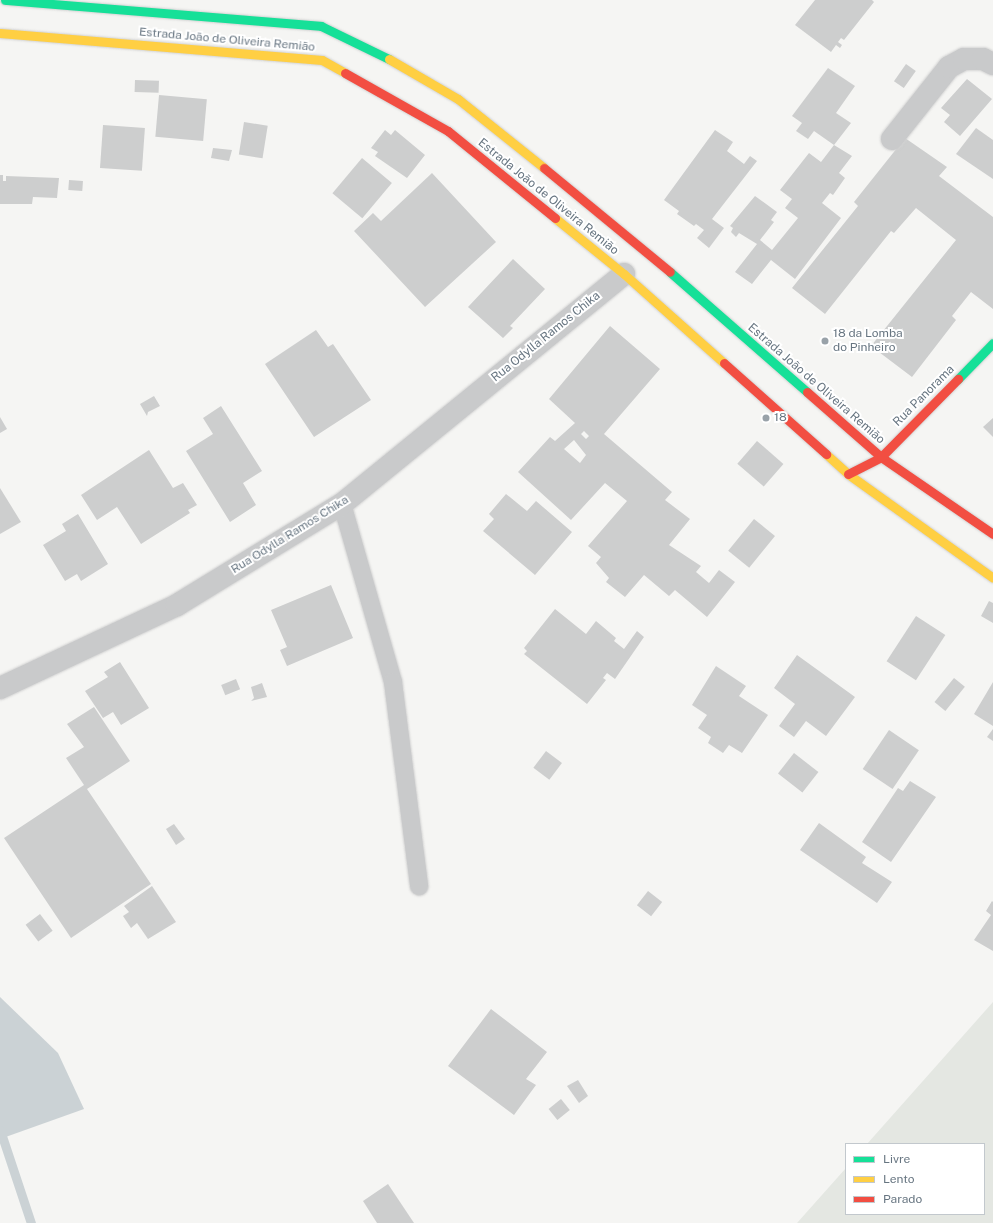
<!DOCTYPE html>
<html>
<head>
<meta charset="utf-8">
<style>
	body { margin:0 }
	#map { position:relative; width:993px; height:1223px; overflow:hidden; background:#f5f5f3; font-family:"Public Sans",sans-serif }
	div>[style] { position:absolute }
	.green>* { inset:0; background:#e4e7e2 }
	.water>* { inset:0; background:#cbd2d5 }
	.stream>* { height:9px; margin:-4.5px; padding:0 4.5px; transform-origin:4.5px; border-radius:4.5px; background:#cbd2d5 }
	.building>* { inset:0; background:#cdcece; transform-origin:0 0 }
	.roads { filter:drop-shadow(0 0 1px #d1d1d1) drop-shadow(0 0 1px #d1d1d1) }
	.lane>* { height:18px; margin:-9px; padding:0 9px; transform-origin:9px; border-radius:9px; background:#c9cacb }
	.street>* { height:22px; margin:-11px; padding:0 11px; transform-origin:11px; border-radius:11px; background:#c9cacb }
	.fast>* { height:9px; margin:-4.5px; padding:0 4.5px; transform-origin:4.5px; border-radius:4.5px; background:#16e098 }
	.slow>* { height:9px; margin:-4.5px; padding:0 4.5px; transform-origin:4.5px; border-radius:4.5px; background:#ffcf43 }
	.jam>* { height:9px; margin:-4.5px; padding:0 4.5px; transform-origin:4.5px; border-radius:4.5px; background:#f24e42 }
	.dots>* { width:11px; height:11px; translate:-50% -50%; box-sizing:border-box; border:2px solid #fff; border-radius:50% }
	span { translate:-50% -50%; white-space:nowrap; text-align:center; line-height:1.15; -webkit-text-stroke:4px #fff; paint-order:stroke }
	.street-label { font-size:12px; color:#677581 }
	.poi-label { font-size:12px; color:#677581 }
	.left { translate:0 -50%; text-align:left }
	.legend { position:absolute; left:845px; top:1143px; width:140px; height:72px; box-sizing:border-box; background:#fff; border:1px solid #c2c8cd; margin:0; padding:5px 7px; list-style:none; font-size:12px; color:#677581 }
	.legend li { display:flex; align-items:center; gap:8px; height:20px }
	.legend b { width:20px; border:1px solid #c2c8cd }
</style>
</head>
<body>
<div id="map">
	<div class="green">
		<div style="clip-path:polygon(993px 1002px,993px 1223px,797px 1223px,846px 1168px,846px 1214px,984px 1214px,984px 1144px,867px 1144px)"></div>
	</div>
	<div class="water">
		<div style="clip-path:polygon(0 997px,58px 1053px,84px 1109px,0 1139px)"></div>
	</div>
	<div class="stream">
		<div style="left:0;top:1130px;width:98px;rotate:71.6deg"></div>
	</div>
	<div class="building">
		<div style="clip-path:polygon(815px 0,872px 0,874px 2px,844px 40px,841px 38px,838px 42px,842px 45px,840px 48px,836px 45px,831px 52px,795px 25px)"></div>
		<div style="left:906px;top:64px;width:12px;height:21px;rotate:35deg"></div>
		<div style="clip-path:polygon(828px 68px,855px 86px,836px 113px,851px 123px,834px 145px,814px 131px,808px 139px,796px 131px,802px 123px,792px 116px)"></div>
		<div style="clip-path:polygon(967px 79px,992px 99px,960px 136px,944px 122px,950px 115px,941px 108px)"></div>
		<div style="left:135px;top:80px;width:24px;height:12px;rotate:2deg"></div>
		<div style="left:159px;top:95px;width:48px;height:42px;rotate:5deg"></div>
		<div style="left:244px;top:122px;width:24px;height:33px;rotate:9deg"></div>
		<div style="left:103px;top:125px;width:42px;height:43px;rotate:4deg"></div>
		<div style="clip-path:polygon(976px 128px,993px 140px,993px 179px,956px 154px)"></div>
		<div style="clip-path:polygon(385px 130px,391px 135px,395px 130px,425px 155px,407px 178px,375px 156px,378px 152px,371px 148px)"></div>
		<div style="clip-path:polygon(715px 130px,733px 142px,727px 151px,744px 164px,750px 156px,757px 161px,712px 219px,724px 228px,709px 248px,697px 238px,704px 230px,696px 224px,694px 226px,677px 214px,679px 211px,664px 200px)"></div>
		<div style="clip-path:polygon(905px 138px,947px 167px,939px 176px,993px 217px,993px 309px,971px 292px,952px 316px,956px 320px,912px 377px,871px 346px,956px 240px,916px 208px,894px 233px,891px 231px,825px 314px,792px 288px,858px 206px,854px 202px)"></div>
		<div style="clip-path:polygon(834px 145px,852px 156px,839px 173px,845px 178px,833px 195px,830px 193px,822px 203px,841px 218px,795px 279px,771px 260px,752px 284px,735px 272px,757px 244px,739px 233px,736px 237px,731px 232px,733px 228px,730px 226px,755px 196px,777px 212px,771px 220px,774px 222px,760px 240px,772px 250px,798px 218px,785px 208px,792px 199px,780px 190px,809px 153px,821px 162px)"></div>
		<div style="clip-path:polygon(213px 148px,232px 150px,229px 161px,211px 158px)"></div>
		<div style="left:362px;top:158px;width:39px;height:46px;rotate:40deg"></div>
		<div style="clip-path:polygon(432px 173px,496px 242px,425px 307px,354px 231px,373px 213px,381px 221px)"></div>
		<div style="clip-path:polygon(0 175px,3px 175px,3px 181px,6px 181px,6px 176px,59px 178px,57px 198px,33px 197px,32px 204px,0 204px)"></div>
		<div style="left:69px;top:180px;width:14px;height:10px;rotate:4deg"></div>
		<div style="clip-path:polygon(513px 259px,545px 289px,510px 326px,513px 328px,503px 338px,468px 307px)"></div>
		<div style="clip-path:polygon(evenodd,610px 326px,660px 369px,604px 434px,672px 492px,665px 500px,690px 519px,669px 545px,701px 566px,696px 572px,709px 583px,719px 570px,735px 582px,707px 617px,675px 590px,669px 596px,644px 575px,625px 597px,606px 582px,609px 578px,596px 563px,601px 557px,588px 546px,627px 501px,605px 483px,571px 520px,518px 472px,550px 437px,555px 441px,575px 423px,549px 399px,610px 326px,584px 431px,589px 436px,586px 439px,581px 434px,584px 431px,610px 326px,574px 440px,586px 455px,580px 463px,564px 449px,574px 440px)"></div>
		<div style="clip-path:polygon(316px 330px,328px 347px,333px 344px,371px 400px,314px 437px,265px 364px)"></div>
		<div style="clip-path:polygon(154px 396px,160px 406px,148px 412px,147px 416px,140px 404px)"></div>
		<div style="clip-path:polygon(221px 406px,262px 471px,243px 483px,256px 505px,230px 522px,186px 451px,213px 434px,203px 418px)"></div>
		<div style="clip-path:polygon(0 417px,7px 429px,0 433px)"></div>
		<div style="clip-path:polygon(993px 418px,993px 437px,983px 427px)"></div>
		<div style="left:757px;top:441px;width:35px;height:30px;rotate:41deg"></div>
		<div style="clip-path:polygon(149px 450px,173px 488px,183px 483px,197px 505px,188px 510px,190px 513px,141px 544px,117px 507px,97px 520px,81px 495px)"></div>
		<div style="clip-path:polygon(0 488px,21px 522px,0 534px)"></div>
		<div style="clip-path:polygon(506px 494px,527px 511px,536px 501px,572px 532px,535px 575px,483px 531px,494px 519px,489px 514px)"></div>
		<div style="clip-path:polygon(78px 514px,108px 564px,81px 581px,77px 574px,65px 581px,43px 545px,66px 531px,62px 524px)"></div>
		<div style="left:754px;top:519px;width:27px;height:41px;rotate:39deg"></div>
		<div style="clip-path:polygon(331px 585px,353px 638px,287px 666px,280px 650px,287px 647px,271px 610px)"></div>
		<div style="clip-path:polygon(989px 601px,993px 603px,993px 623px,981px 616px)"></div>
		<div style="clip-path:polygon(555px 609px,586px 634px,596px 621px,616px 638px,614px 641px,624px 649px,637px 631px,644px 637px,615px 679px,607px 673px,603px 678px,606px 680px,587px 704px,524px 654px,527px 651px,524px 648px)"></div>
		<div style="left:916px;top:616px;width:35px;height:54px;rotate:33deg"></div>
		<div style="clip-path:polygon(797px 655px,855px 697px,826px 736px,806px 721px,794px 737px,779px 726px,795px 704px,774px 688px)"></div>
		<div style="clip-path:polygon(120px 662px,149px 708px,121px 725px,113px 712px,103px 718px,85px 691px,108px 677px,104px 672px)"></div>
		<div style="clip-path:polygon(716px 666px,746px 686px,739px 696px,768px 715px,742px 753px,729px 745px,723px 753px,708px 743px,711px 737px,698px 728px,707px 715px,692px 705px)"></div>
		<div style="left:954px;top:678px;width:14px;height:31px;rotate:39deg"></div>
		<div style="left:236px;top:679px;width:11px;height:16px;rotate:68deg"></div>
		<div style="clip-path:polygon(993px 682px,993px 726px,974px 714px)"></div>
		<div style="clip-path:polygon(262px 683px,267px 697px,251px 701px,254px 698px,251px 687px)"></div>
		<div style="clip-path:polygon(94px 707px,130px 761px,87px 789px,151px 884px,71px 938px,4px 838px,84px 785px,66px 758px,84px 747px,67px 724px)"></div>
		<div style="clip-path:polygon(993px 729px,993px 741px,987px 737px)"></div>
		<div style="left:889px;top:730px;width:36px;height:47px;rotate:34deg"></div>
		<div style="left:546px;top:751px;width:20px;height:21px;rotate:37deg"></div>
		<div style="left:794px;top:753px;width:31px;height:26px;rotate:38deg"></div>
		<div style="clip-path:polygon(910px 781px,936px 797px,891px 862px,862px 842px,898px 788px,903px 791px)"></div>
		<div style="clip-path:polygon(819px 823px,866px 857px,862px 863px,892px 882px,877px 903px,800px 850px)"></div>
		<div style="clip-path:polygon(174px 824px,185px 839px,176px 845px,166px 829px)"></div>
		<div style="clip-path:polygon(152px 886px,176px 922px,148px 939px,137px 923px,131px 928px,123px 916px,129px 912px,124px 906px)"></div>
		<div style="left:648px;top:891px;width:18px;height:18px;rotate:38deg"></div>
		<div style="clip-path:polygon(992px 901px,993px 902px,993px 951px,974px 940px,991px 915px,986px 911px)"></div>
		<div style="left:40px;top:914px;width:21px;height:18px;rotate:53deg"></div>
		<div style="clip-path:polygon(491px 1009px,547px 1052px,526px 1079px,536px 1085px,514px 1115px,448px 1066px)"></div>
		<div style="clip-path:polygon(578px 1080px,588px 1096px,579px 1103px,567px 1086px)"></div>
		<div style="left:561px;top:1099px;width:14px;height:16px;rotate:51deg"></div>
		<div style="clip-path:polygon(388px 1184px,414px 1223px,377px 1223px,363px 1201px)"></div>
	</div>
	<div class="roads">
		<div class="lane">
			<div style="left:342px;top:504px;width:185px;rotate:74deg"></div>
			<div style="left:393px;top:682px;width:206px;rotate:82.7deg"></div>
		</div>
		<div class="street">
			<div style="left:892px;top:139px;width:92px;rotate:-51.6deg"></div>
			<div style="left:949px;top:67px;width:17px;rotate:-28deg"></div>
			<div style="left:964px;top:59px;width:19px"></div>
			<div style="left:983px;top:59px;width:11px;rotate:27deg"></div>
			<div style="left:0;top:688px;width:195px;rotate:-25.1deg"></div>
			<div style="left:177px;top:605px;width:193px;rotate:-31.5deg"></div>
			<div style="left:342px;top:504px;width:364px;rotate:-39.2deg"></div>
		</div>
		<div class="fast">
			<div style="left:5px;top:0;width:317px;rotate:4.7deg"></div>
			<div style="left:321px;top:26px;width:76px;rotate:25.9deg"></div>
			<div style="left:670px;top:272px;width:182px;rotate:41.2deg"></div>
			<div style="left:958px;top:379px;width:50px;rotate:-45.8deg"></div>
		</div>
		<div class="slow">
			<div style="left:0;top:33px;width:323px;rotate:4.8deg"></div>
			<div style="left:322px;top:60px;width:26px;rotate:29deg"></div>
			<div style="left:389px;top:59px;width:80px;rotate:30.1deg"></div>
			<div style="left:458px;top:99px;width:110px;rotate:38.7deg"></div>
			<div style="left:555px;top:218px;width:89px;rotate:39.1deg"></div>
			<div style="left:624px;top:274px;width:134px;rotate:41.7deg"></div>
			<div style="left:826px;top:454px;width:30px;rotate:42deg"></div>
			<div style="left:848px;top:474px;width:178px;rotate:35.6deg"></div>
		</div>
		<div class="jam">
			<div style="left:345px;top:73px;width:118px;rotate:29.4deg"></div>
			<div style="left:448px;top:131px;width:138px;rotate:39.1deg"></div>
			<div style="left:544px;top:168px;width:163px;rotate:39.5deg"></div>
			<div style="left:724px;top:363px;width:137px;rotate:41.7deg"></div>
			<div style="left:807px;top:392px;width:98px;rotate:41.3deg"></div>
			<div style="left:881px;top:457px;width:136px;rotate:34.5deg"></div>
			<div style="left:848px;top:474px;width:37px;rotate:-27deg"></div>
			<div style="left:881px;top:457px;width:110px;rotate:-45.4deg"></div>
		</div>
	</div>
	<div class="dots">
		<div style="left:825px;top:341px;background:#99a2a9"></div>
		<div style="left:766px;top:418px;background:#99a2a9"></div>
	</div>
	<div class="street-label">
		<span style="left:227px;top:40px;rotate:5deg">Estrada João de Oliveira Remião</span>
		<span style="left:548px;top:197px;rotate:39deg">Estrada João de Oliveira Remião</span>
		<span style="left:546px;top:337px;rotate:-39deg">Rua Odylla Ramos Chika</span>
		<span style="left:816px;top:384px;rotate:41deg">Estrada João de Oliveira Remião</span>
		<span style="left:924px;top:396px;rotate:-45deg">Rua Panorama</span>
		<span style="left:290px;top:535px;rotate:-32deg">Rua Odylla Ramos Chika</span>
	</div>
	<div class="poi-label">
		<span class="left" style="left:833px;top:341px">18 da Lomba<br>do Pinheiro</span>
		<span class="left" style="left:774px;top:418px">18</span>
	</div>
	<ul class="legend">
	<li><b style="height:5px;background:#16e098"></b>Livre</li>
	<li><b style="height:5px;background:#ffcf43"></b>Lento</li>
	<li><b style="height:5px;background:#f24e42"></b>Parado</li>
	</ul>
</div>
</body>
</html>
